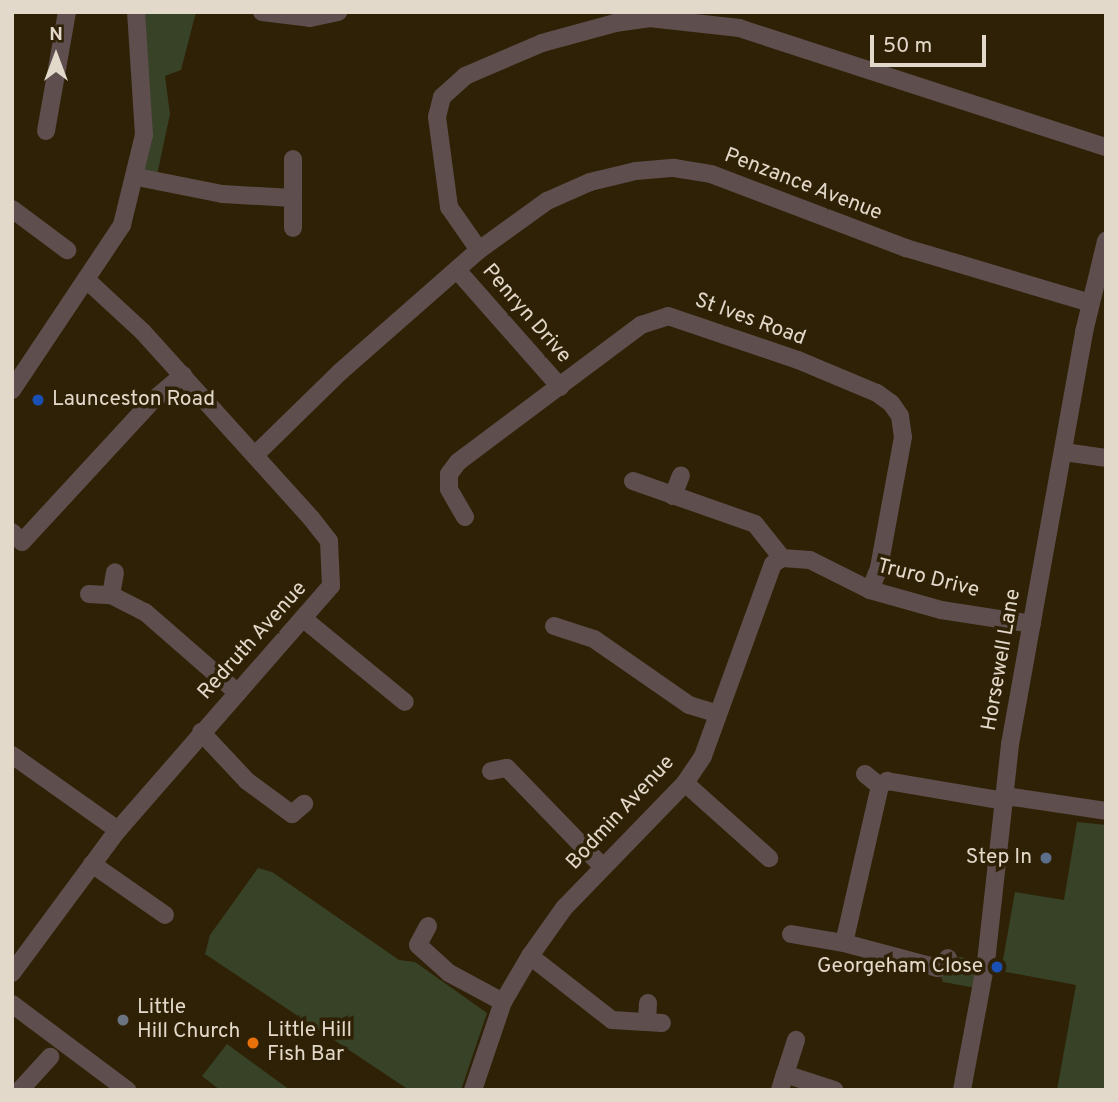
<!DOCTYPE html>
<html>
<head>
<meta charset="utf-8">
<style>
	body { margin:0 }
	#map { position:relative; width:1118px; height:1102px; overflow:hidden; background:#2f2105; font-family:Overpass,sans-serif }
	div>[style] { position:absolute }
	.green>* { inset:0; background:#374227 }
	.minor>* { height:18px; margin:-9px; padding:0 9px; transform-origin:9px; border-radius:9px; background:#5e4e4e }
	.dots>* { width:19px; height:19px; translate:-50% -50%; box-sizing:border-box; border:4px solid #2f2105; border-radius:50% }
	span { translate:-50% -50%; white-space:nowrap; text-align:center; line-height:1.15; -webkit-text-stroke:7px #2f2105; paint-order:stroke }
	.street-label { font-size:21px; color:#e3d9ca }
	.poi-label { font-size:21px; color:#e3d9ca }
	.left { translate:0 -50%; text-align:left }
	.right { translate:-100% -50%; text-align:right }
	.frame { position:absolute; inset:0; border:14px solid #e3d9ca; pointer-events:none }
	.north { position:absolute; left:21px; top:21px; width:70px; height:70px; -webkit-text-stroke:5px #2f2105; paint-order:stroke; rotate:0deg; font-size:19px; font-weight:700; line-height:28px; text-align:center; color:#e3d9ca }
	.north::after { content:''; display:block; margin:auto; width:24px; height:32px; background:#e3d9ca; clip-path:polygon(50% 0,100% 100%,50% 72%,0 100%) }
	.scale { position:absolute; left:870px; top:35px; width:116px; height:32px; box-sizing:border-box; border:4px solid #e3d9ca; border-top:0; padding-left:9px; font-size:21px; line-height:24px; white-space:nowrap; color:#e3d9ca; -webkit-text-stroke:5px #2f2105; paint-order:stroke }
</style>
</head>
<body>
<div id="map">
	<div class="green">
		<div style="clip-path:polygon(136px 12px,196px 12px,181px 70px,165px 76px,170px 114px,156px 180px,137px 177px)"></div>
		<div style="clip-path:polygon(1077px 822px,1106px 825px,1106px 1090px,1057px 1090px,1076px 985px,1001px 971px,1015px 892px,1064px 900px)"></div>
		<div style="clip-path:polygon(258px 868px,272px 872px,399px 960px,415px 962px,487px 1013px,461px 1090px,409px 1090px,205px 954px,210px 935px)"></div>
		<div style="clip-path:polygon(960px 957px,986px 962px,982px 989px,943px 982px,938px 968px,948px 958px)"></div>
		<div style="clip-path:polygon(227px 1044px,290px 1090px,220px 1090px,202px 1076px)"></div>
	</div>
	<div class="minor">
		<div style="left:262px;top:12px;width:48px;rotate:7.1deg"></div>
		<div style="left:310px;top:18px;width:29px;rotate:-12deg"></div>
		<div style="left:46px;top:131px;width:121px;rotate:-80deg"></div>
		<div style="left:293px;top:159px;width:69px;rotate:90deg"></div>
		<div style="left:137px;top:177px;width:87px;rotate:11.3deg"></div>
		<div style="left:222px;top:194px;width:70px;rotate:3.3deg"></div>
		<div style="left:12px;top:209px;width:69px;rotate:36.7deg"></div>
		<div style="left:479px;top:250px;width:52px;rotate:-124.9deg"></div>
		<div style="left:449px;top:207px;width:91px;rotate:-97.6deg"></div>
		<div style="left:437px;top:117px;width:21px;rotate:-76deg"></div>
		<div style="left:442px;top:97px;width:31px;rotate:-42deg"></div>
		<div style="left:465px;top:76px;width:84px;rotate:-23.2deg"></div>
		<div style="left:542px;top:43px;width:76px;rotate:-15.3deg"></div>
		<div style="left:615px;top:23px;width:34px;rotate:-8deg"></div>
		<div style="left:649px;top:18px;width:91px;rotate:6.3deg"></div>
		<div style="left:739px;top:28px;width:386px;rotate:18deg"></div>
		<div style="left:457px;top:270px;width:156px;rotate:48.6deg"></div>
		<div style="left:12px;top:390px;width:198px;rotate:-56.3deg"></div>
		<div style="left:122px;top:225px;width:93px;rotate:-76.3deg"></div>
		<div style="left:144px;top:135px;width:123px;rotate:-93.7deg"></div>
		<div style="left:1064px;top:452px;width:42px;rotate:8.1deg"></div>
		<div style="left:255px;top:455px;width:119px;rotate:-44.3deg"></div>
		<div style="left:340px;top:372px;width:185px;rotate:-41.3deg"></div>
		<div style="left:479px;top:250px;width:84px;rotate:-35.8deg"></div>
		<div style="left:547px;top:201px;width:47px;rotate:-23.8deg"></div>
		<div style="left:590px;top:182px;width:47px;rotate:-13.4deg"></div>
		<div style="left:636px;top:171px;width:38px;rotate:-5deg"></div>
		<div style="left:674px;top:168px;width:37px;rotate:9deg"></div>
		<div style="left:711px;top:174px;width:209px;rotate:20.8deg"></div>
		<div style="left:906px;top:248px;width:192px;rotate:16.6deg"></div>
		<div style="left:633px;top:481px;width:129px;rotate:19.4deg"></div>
		<div style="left:755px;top:524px;width:43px;rotate:51.5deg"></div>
		<div style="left:782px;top:558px;width:28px;rotate:4deg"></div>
		<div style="left:810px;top:560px;width:67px;rotate:26.6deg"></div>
		<div style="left:870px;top:590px;width:74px;rotate:15.7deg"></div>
		<div style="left:941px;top:610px;width:92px;rotate:8.7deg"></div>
		<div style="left:673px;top:496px;width:22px;rotate:-69deg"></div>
		<div style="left:465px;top:517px;width:32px;rotate:-120deg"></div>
		<div style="left:449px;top:489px;width:15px;rotate:-90deg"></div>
		<div style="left:449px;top:474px;width:15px;rotate:-53deg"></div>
		<div style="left:458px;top:462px;width:229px;rotate:-36.8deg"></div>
		<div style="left:641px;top:325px;width:28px;rotate:-18deg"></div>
		<div style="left:668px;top:316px;width:137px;rotate:18.7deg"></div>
		<div style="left:798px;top:360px;width:86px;rotate:22.7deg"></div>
		<div style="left:877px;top:393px;width:17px;rotate:36deg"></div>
		<div style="left:891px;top:403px;width:16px;rotate:55deg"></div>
		<div style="left:900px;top:416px;width:21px;rotate:82deg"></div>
		<div style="left:903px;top:437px;width:133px;rotate:100.4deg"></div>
		<div style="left:879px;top:568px;width:24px;rotate:112deg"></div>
		<div style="left:12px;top:532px;width:14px;rotate:45deg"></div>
		<div style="left:22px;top:542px;width:190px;rotate:-47.3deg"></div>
		<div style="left:151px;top:402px;width:42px;rotate:-40.2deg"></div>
		<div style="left:89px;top:594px;width:22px;rotate:3deg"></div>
		<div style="left:111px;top:595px;width:38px;rotate:27deg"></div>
		<div style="left:145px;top:612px;width:123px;rotate:41.1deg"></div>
		<div style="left:111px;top:595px;width:23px;rotate:-80deg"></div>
		<div style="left:305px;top:620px;width:129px;rotate:39.4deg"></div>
		<div style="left:554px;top:626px;width:42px;rotate:18deg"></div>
		<div style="left:594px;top:639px;width:116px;rotate:34.8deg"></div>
		<div style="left:689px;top:705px;width:28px;rotate:17deg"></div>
		<div style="left:201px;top:732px;width:67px;rotate:46.8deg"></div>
		<div style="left:247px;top:781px;width:56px;rotate:36.3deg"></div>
		<div style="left:292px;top:814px;width:16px;rotate:-40deg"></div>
		<div style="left:12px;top:755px;width:130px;rotate:35.3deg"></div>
		<div style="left:491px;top:771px;width:16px;rotate:-11deg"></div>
		<div style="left:507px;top:768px;width:135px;rotate:45.9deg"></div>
		<div style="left:865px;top:774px;width:19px;rotate:39deg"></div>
		<div style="left:685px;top:783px;width:113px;rotate:41.8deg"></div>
		<div style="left:1006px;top:796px;width:101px;rotate:8.5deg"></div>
		<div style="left:92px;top:864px;width:89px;rotate:34.9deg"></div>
		<div style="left:428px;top:926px;width:21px;rotate:118deg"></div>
		<div style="left:418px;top:945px;width:42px;rotate:42.1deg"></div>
		<div style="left:449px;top:973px;width:61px;rotate:28.2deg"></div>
		<div style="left:791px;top:934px;width:54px;rotate:9.6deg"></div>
		<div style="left:844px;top:943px;width:161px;rotate:-77.1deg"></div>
		<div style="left:880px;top:786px;width:9px;rotate:-36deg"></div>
		<div style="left:887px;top:781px;width:120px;rotate:9.6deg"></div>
		<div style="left:844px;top:943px;width:97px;rotate:14.9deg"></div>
		<div style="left:938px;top:968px;width:14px;rotate:-45deg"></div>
		<div style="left:530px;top:956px;width:104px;rotate:38deg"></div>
		<div style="left:612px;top:1020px;width:50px;rotate:3.4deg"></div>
		<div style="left:12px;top:973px;width:178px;rotate:-53.5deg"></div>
		<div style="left:118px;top:830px;width:324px;rotate:-48.9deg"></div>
		<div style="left:331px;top:586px;width:45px;rotate:-92.5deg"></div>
		<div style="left:329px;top:541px;width:29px;rotate:-128deg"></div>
		<div style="left:311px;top:518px;width:251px;rotate:-132.1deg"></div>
		<div style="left:143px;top:332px;width:75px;rotate:-137.2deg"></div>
		<div style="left:12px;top:1004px;width:144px;rotate:36.8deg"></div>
		<div style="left:647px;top:1022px;width:19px;rotate:-87deg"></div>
		<div style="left:785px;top:1074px;width:36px;rotate:-72deg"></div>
		<div style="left:20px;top:1090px;width:45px;rotate:-47.7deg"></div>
		<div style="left:473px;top:1090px;width:93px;rotate:-71.2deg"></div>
		<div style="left:503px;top:1002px;width:53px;rotate:-59.6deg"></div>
		<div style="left:530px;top:956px;width:59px;rotate:-54.7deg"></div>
		<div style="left:564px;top:908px;width:174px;rotate:-45.9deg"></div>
		<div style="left:685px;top:783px;width:32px;rotate:-56deg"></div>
		<div style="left:703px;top:756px;width:204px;rotate:-70deg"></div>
		<div style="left:773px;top:564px;width:11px;rotate:-34deg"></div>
		<div style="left:780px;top:1090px;width:17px;rotate:-73deg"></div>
		<div style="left:785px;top:1074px;width:52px;rotate:18.1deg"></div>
		<div style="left:962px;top:1090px;width:130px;rotate:-79.4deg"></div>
		<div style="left:986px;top:962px;width:219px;rotate:-83.7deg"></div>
		<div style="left:1010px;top:744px;width:419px;rotate:-79.8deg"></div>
		<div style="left:1084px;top:332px;width:94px;rotate:-76.4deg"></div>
	</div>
	<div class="dots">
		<div style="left:38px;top:400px;background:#1a4fb4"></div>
		<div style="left:1046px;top:858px;background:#5c6f8a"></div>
		<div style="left:997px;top:967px;background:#1a4fb4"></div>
		<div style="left:123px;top:1020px;background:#6b7280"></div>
		<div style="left:253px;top:1043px;background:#e8710a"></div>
	</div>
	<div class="street-label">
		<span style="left:803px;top:185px;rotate:21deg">Penzance Avenue</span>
		<span style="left:526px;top:314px;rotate:49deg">Penryn Drive</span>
		<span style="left:750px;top:320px;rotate:20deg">St Ives Road</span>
		<span style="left:928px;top:579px;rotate:14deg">Truro Drive</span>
		<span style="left:253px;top:641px;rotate:-48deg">Redruth Avenue</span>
		<span style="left:1002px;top:660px;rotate:-80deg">Horsewell Lane</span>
		<span style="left:621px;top:813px;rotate:-47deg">Bodmin Avenue</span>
	</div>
	<div class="poi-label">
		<span class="left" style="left:52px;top:400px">Launceston Road</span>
		<span class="right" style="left:1032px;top:858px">Step In</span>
		<span class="right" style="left:983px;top:967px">Georgeham Close</span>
		<span class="left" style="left:137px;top:1020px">Little<br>Hill Church</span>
		<span class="left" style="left:267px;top:1043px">Little Hill<br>Fish Bar</span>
	</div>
	<div class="frame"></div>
	<div class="north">N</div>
	<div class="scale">50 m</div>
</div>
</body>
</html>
